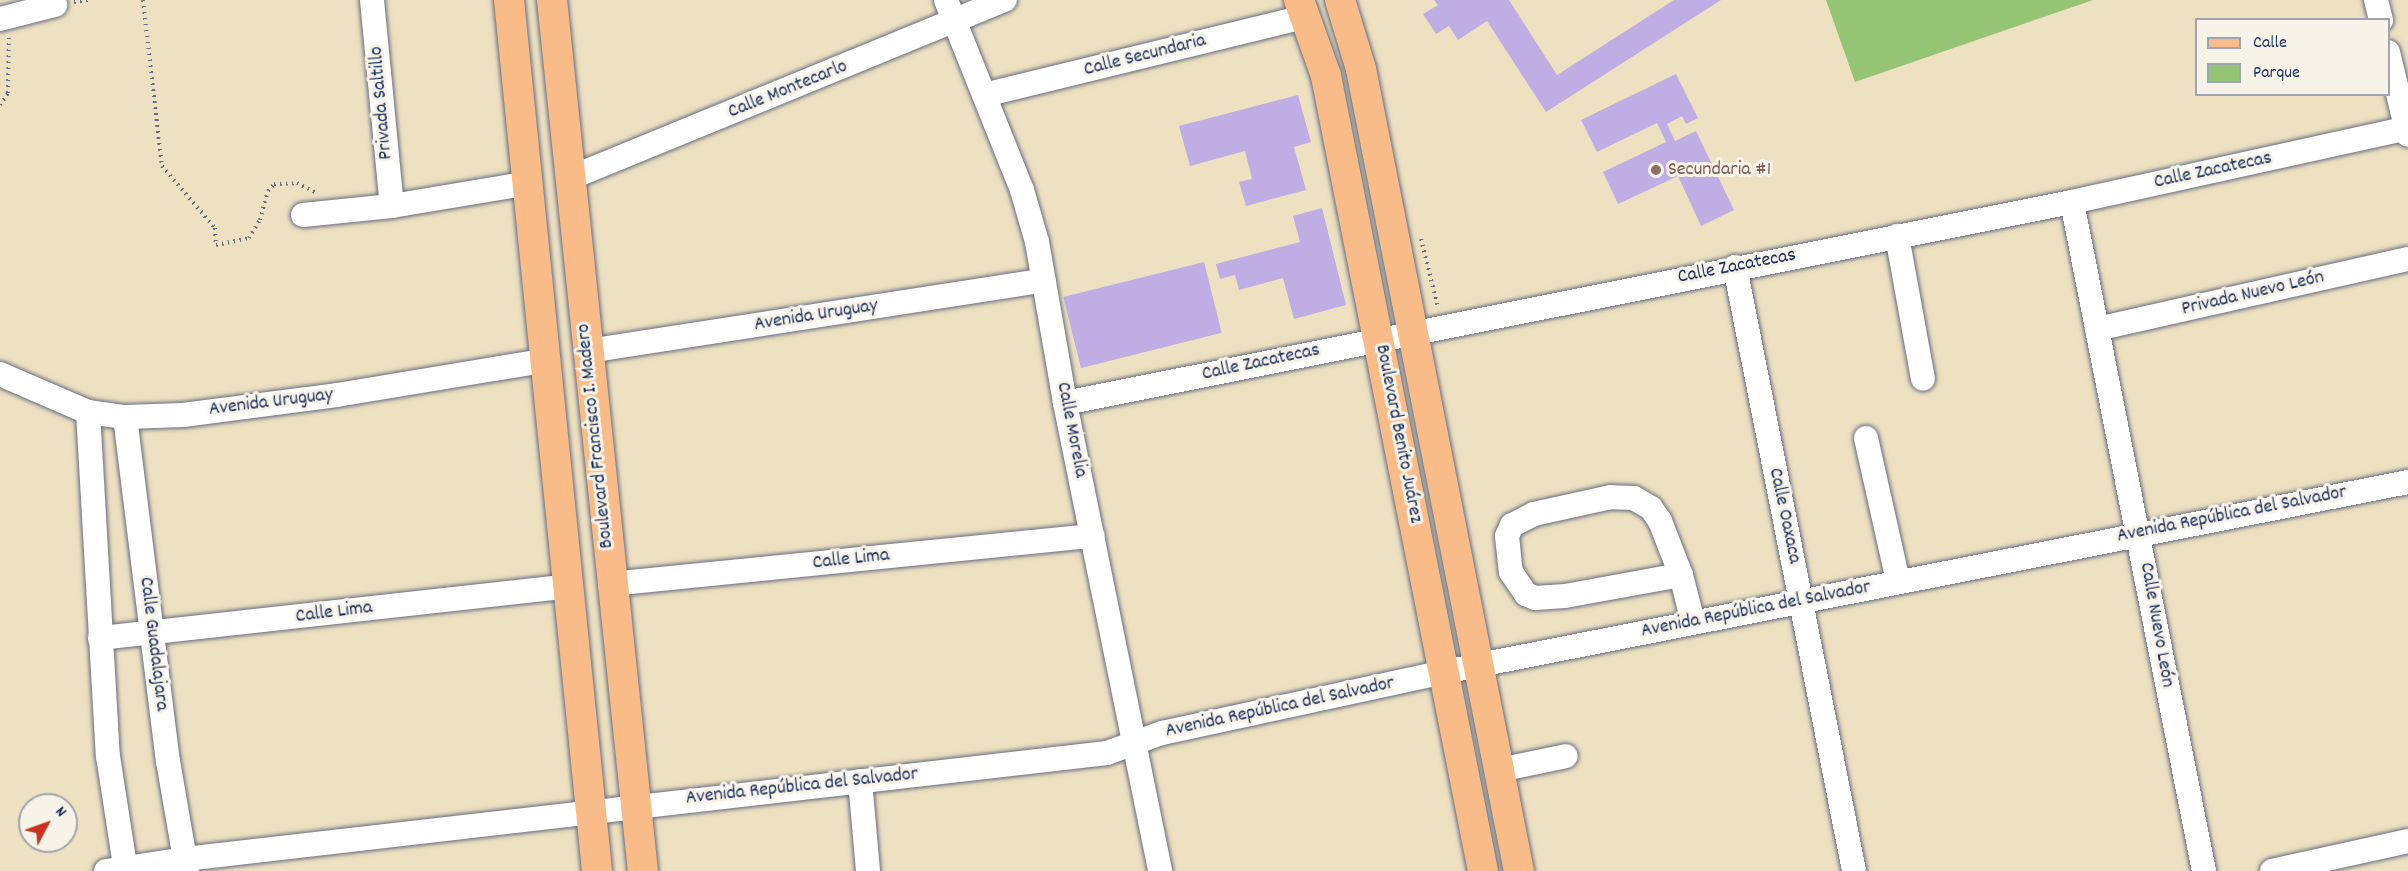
<!DOCTYPE html>
<html>
<head>
<meta charset="utf-8">
<style>
	body { margin:0 }
	#map { position:relative; width:2408px; height:871px; overflow:hidden; background:#eee1c1; font-family:Dekko,sans-serif }
	div>[style] { position:absolute }
	.green>* { inset:0; background:#94c575 }
	.building>* { inset:0; background:#beaee4; transform-origin:0 0 }
	.path>* { height:4px; margin-top:-2px; transform-origin:0; background:repeating-linear-gradient(90deg,#656d81 0 1.5px,transparent 0 6px) }
	.roads { filter:drop-shadow(0 0 2px #656d81) drop-shadow(0 0 2px #656d81) }
	.minor>* { height:24px; margin:-12px; padding:0 12px; transform-origin:12px; border-radius:12px; background:#fff }
	.major>* { height:30px; margin:-15px; padding:0 15px; transform-origin:15px; border-radius:15px; background:#f9bc89 }
	.dots>* { width:16px; height:16px; translate:-50% -50%; box-sizing:border-box; border:3px solid #f7f3e8; border-radius:50% }
	span { translate:-50% -50%; white-space:nowrap; text-align:center; line-height:1.15; -webkit-text-stroke:6px #f7f3e8; paint-order:stroke }
	.street-label { font-size:20px; color:#1b2f5e }
	.education-label { font-size:20px; color:#785e54 }
	.left { translate:0 -50%; text-align:left }
	.legend { position:absolute; left:2195px; top:18px; width:195px; height:78px; box-sizing:border-box; background:#f7f3e8; border:2px solid #9fa5b1; margin:0; padding:8px 10px; list-style:none; font-size:18px; color:#1b2f5e }
	.legend li { display:flex; align-items:center; gap:12px; height:30px }
	.legend b { width:30px; border:2px solid #9fa5b1 }
	.north { position:absolute; left:18px; top:793px; width:60px; height:60px; box-sizing:border-box; background:#f7f3e8; border:2px solid #9fa5b1; border-radius:50%; rotate:49deg; font-size:16px; font-weight:700; line-height:24px; text-align:center; color:#1b2f5e }
	.north::after { content:''; display:block; margin:auto; width:21px; height:27px; background:#c8321e; clip-path:polygon(50% 0,100% 100%,50% 72%,0 100%) }
</style>
</head>
<body>
<div id="map">
	<div class="green">
		<div style="clip-path:polygon(1826px 0,2093px 0,1855px 82px)"></div>
	</div>
	<div class="building">
		<div style="clip-path:polygon(1434px 0,1509px 0,1557px 75px,1674px 0,1721px 0,1546px 112px,1487px 21px,1458px 40px,1449px 26px,1436px 34px,1423px 14px,1438px 5px)"></div>
		<div style="clip-path:polygon(1676px 74px,1698px 118px,1686px 124px,1682px 116px,1667px 124px,1675px 141px,1696px 131px,1734px 210px,1701px 226px,1678px 176px,1618px 204px,1603px 172px,1666px 142px,1657px 123px,1597px 152px,1581px 120px)"></div>
		<div style="clip-path:polygon(1298px 95px,1311px 142px,1294px 147px,1306px 190px,1246px 206px,1239px 182px,1252px 179px,1245px 151px,1190px 166px,1179px 126px)"></div>
		<div style="clip-path:polygon(1322px 208px,1346px 305px,1294px 319px,1283px 278px,1239px 290px,1235px 275px,1220px 279px,1216px 264px,1300px 242px,1293px 216px)"></div>
		<div style="left:1204px;top:262px;width:73px;height:145px;rotate:76deg"></div>
	</div>
	<div class="path">
		<div style="left:143px;top:0;width:167px;rotate:83.5deg"></div>
		<div style="left:162px;top:166px;width:82px;rotate:49.5deg"></div>
		<div style="left:215px;top:228px;width:17px;rotate:87deg"></div>
		<div style="left:216px;top:245px;width:34px;rotate:-12deg"></div>
		<div style="left:249px;top:238px;width:21px;rotate:-59deg"></div>
		<div style="left:260px;top:220px;width:30px;rotate:-75deg"></div>
		<div style="left:268px;top:191px;width:9px;rotate:-49deg"></div>
		<div style="left:274px;top:184px;width:23px;rotate:-2deg"></div>
		<div style="left:297px;top:183px;width:20px;rotate:27deg"></div>
		<div style="left:74px;top:2px;width:14px;rotate:-8deg"></div>
		<div style="left:0;top:105px;width:14px;rotate:-56deg"></div>
		<div style="left:8px;top:93px;width:55px;rotate:-89deg"></div>
		<div style="left:1421px;top:239px;width:70px;rotate:76deg"></div>
	</div>
	<div class="roads">
		<div class="minor">
			<div style="left:372px;top:0;width:207px;rotate:84.5deg"></div>
			<div style="left:946px;top:0;width:205px;rotate:68.2deg"></div>
			<div style="left:1022px;top:190px;width:54px;rotate:73.9deg"></div>
			<div style="left:1037px;top:242px;width:163px;rotate:80.1deg"></div>
			<div style="left:1065px;top:403px;width:478px;rotate:78.5deg"></div>
			<div style="left:2376px;top:0;width:21px;rotate:76deg"></div>
			<div style="left:0;top:19px;width:57px;rotate:-14.3deg"></div>
			<div style="left:2388px;top:52px;width:85px;rotate:76.5deg"></div>
			<div style="left:984px;top:95px;width:330px;rotate:-13.7deg"></div>
			<div style="left:570px;top:178px;width:470px;rotate:-22.3deg"></div>
			<div style="left:2072px;top:202px;width:682px;rotate:78.84deg"></div>
			<div style="left:303px;top:215px;width:89px;rotate:-5.8deg"></div>
			<div style="left:392px;top:206px;width:140px;rotate:-9.5deg"></div>
			<div style="left:1897px;top:236px;width:145px;rotate:79.7deg"></div>
			<div style="left:1735px;top:267px;width:616px;rotate:78.85deg"></div>
			<div style="left:2097px;top:329px;width:319px;rotate:-12.7deg"></div>
			<div style="left:588px;top:351px;width:461px;rotate:-8.8deg"></div>
			<div style="left:0;top:374px;width:96px;rotate:23.4deg"></div>
			<div style="left:88px;top:412px;width:37px;rotate:8deg"></div>
			<div style="left:125px;top:417px;width:58px;rotate:-2deg"></div>
			<div style="left:183px;top:415px;width:155px;rotate:-7.4deg"></div>
			<div style="left:337px;top:395px;width:214px;rotate:-9.4deg"></div>
			<div style="left:1065px;top:403px;width:1027px;rotate:-11.29deg"></div>
			<div style="left:2072px;top:202px;width:344px;rotate:-12.4deg"></div>
			<div style="left:88px;top:412px;width:345px;rotate:86.7deg"></div>
			<div style="left:108px;top:756px;width:111px;rotate:81.2deg"></div>
			<div style="left:125px;top:417px;width:347px;rotate:82.9deg"></div>
			<div style="left:168px;top:761px;width:112px;rotate:80.2deg"></div>
			<div style="left:1866px;top:438px;width:147px;rotate:77.4deg"></div>
			<div style="left:1681px;top:575px;width:58px;rotate:-111.3deg"></div>
			<div style="left:1660px;top:521px;width:16px;rotate:-125deg"></div>
			<div style="left:1651px;top:508px;width:20px;rotate:-150deg"></div>
			<div style="left:1634px;top:498px;width:23px;rotate:-178deg"></div>
			<div style="left:1611px;top:497px;width:79px;rotate:167.6deg"></div>
			<div style="left:1534px;top:514px;width:25px;rotate:153deg"></div>
			<div style="left:1512px;top:525px;width:12px;rotate:114deg"></div>
			<div style="left:1507px;top:536px;width:36px;rotate:84deg"></div>
			<div style="left:1511px;top:572px;width:27px;rotate:56deg"></div>
			<div style="left:1526px;top:594px;width:10px;rotate:24deg"></div>
			<div style="left:1535px;top:598px;width:30px;rotate:-4deg"></div>
			<div style="left:1565px;top:596px;width:118px;rotate:-10.3deg"></div>
			<div style="left:1681px;top:575px;width:49px;rotate:75.7deg"></div>
			<div style="left:610px;top:584px;width:485px;rotate:-5.7deg"></div>
			<div style="left:100px;top:638px;width:471px;rotate:-6.3deg"></div>
			<div style="left:1499px;top:770px;width:68px;rotate:-11.8deg"></div>
			<div style="left:860px;top:781px;width:90px;rotate:84.9deg"></div>
			<div style="left:106px;top:871px;width:80px;rotate:-8.6deg"></div>
			<div style="left:185px;top:859px;width:928px;rotate:-6.56deg"></div>
			<div style="left:1107px;top:753px;width:59px;rotate:-20deg"></div>
			<div style="left:1162px;top:733px;width:289px;rotate:-12.2deg"></div>
			<div style="left:1444px;top:672px;width:983px;rotate:-11.15deg"></div>
			<div style="left:2272px;top:871px;width:139px;rotate:-12.4deg"></div>
		</div>
		<div class="major">
			<div style="left:509px;top:0;width:875px;rotate:84.23deg"></div>
			<div style="left:552px;top:0;width:876px;rotate:84.04deg"></div>
			<div style="left:1299px;top:0;width:81px;rotate:70.4deg"></div>
			<div style="left:1326px;top:76px;width:810px;rotate:78.83deg"></div>
			<div style="left:1340px;top:0;width:72px;rotate:73.1deg"></div>
			<div style="left:1361px;top:69px;width:817px;rotate:78.86deg"></div>
		</div>
	</div>
	<div class="dots">
		<div style="left:1656px;top:170px;background:#8d6e63"></div>
	</div>
	<div class="street-label">
		<span style="left:1145px;top:56px;rotate:-14deg">Calle Secundaria</span>
		<span style="left:788px;top:90px;rotate:-22deg">Calle Montecarlo</span>
		<span style="left:382px;top:103px;rotate:-95deg">Privada Saltillo</span>
		<span style="left:2213px;top:171px;rotate:-12deg">Calle Zacatecas</span>
		<span style="left:1737px;top:267px;rotate:-11deg">Calle Zacatecas</span>
		<span style="left:2253px;top:294px;rotate:-13deg">Privada Nuevo León</span>
		<span style="left:816px;top:316px;rotate:-9deg">Avenida Uruguay</span>
		<span style="left:1261px;top:363px;rotate:-12deg">Calle Zacatecas</span>
		<span style="left:271px;top:403px;rotate:-7deg">Avenida Uruguay</span>
		<span style="left:1071px;top:430px;rotate:79deg">Calle Morelia</span>
		<span style="left:1398px;top:434px;rotate:79deg">Boulevard Benito Juárez</span>
		<span style="left:596px;top:436px;rotate:-96deg">Boulevard Francisco I. Madero</span>
		<span style="left:2232px;top:515px;rotate:-11deg">Avenida República del Salvador</span>
		<span style="left:1784px;top:516px;rotate:78deg">Calle Oaxaca</span>
		<span style="left:851px;top:560px;rotate:-6deg">Calle Lima</span>
		<span style="left:1756px;top:610px;rotate:-11deg">Avenida República del Salvador</span>
		<span style="left:334px;top:613px;rotate:-7deg">Calle Lima</span>
		<span style="left:2156px;top:625px;rotate:80deg">Calle Nuevo León</span>
		<span style="left:153px;top:644px;rotate:83deg">Calle Guadalajara</span>
		<span style="left:1280px;top:708px;rotate:-12deg">Avenida República del Salvador</span>
		<span style="left:802px;top:787px;rotate:-6deg">Avenida República del Salvador</span>
	</div>
	<div class="education-label">
		<span class="left" style="left:1668px;top:170px">Secundaria #1</span>
	</div>
	<ul class="legend">
	<li><b style="height:8px;background:#f9bc89"></b>Calle</li>
	<li><b style="height:16px;background:#94c575"></b>Parque</li>
	</ul>
	<div class="north">N</div>
</div>
</body>
</html>
